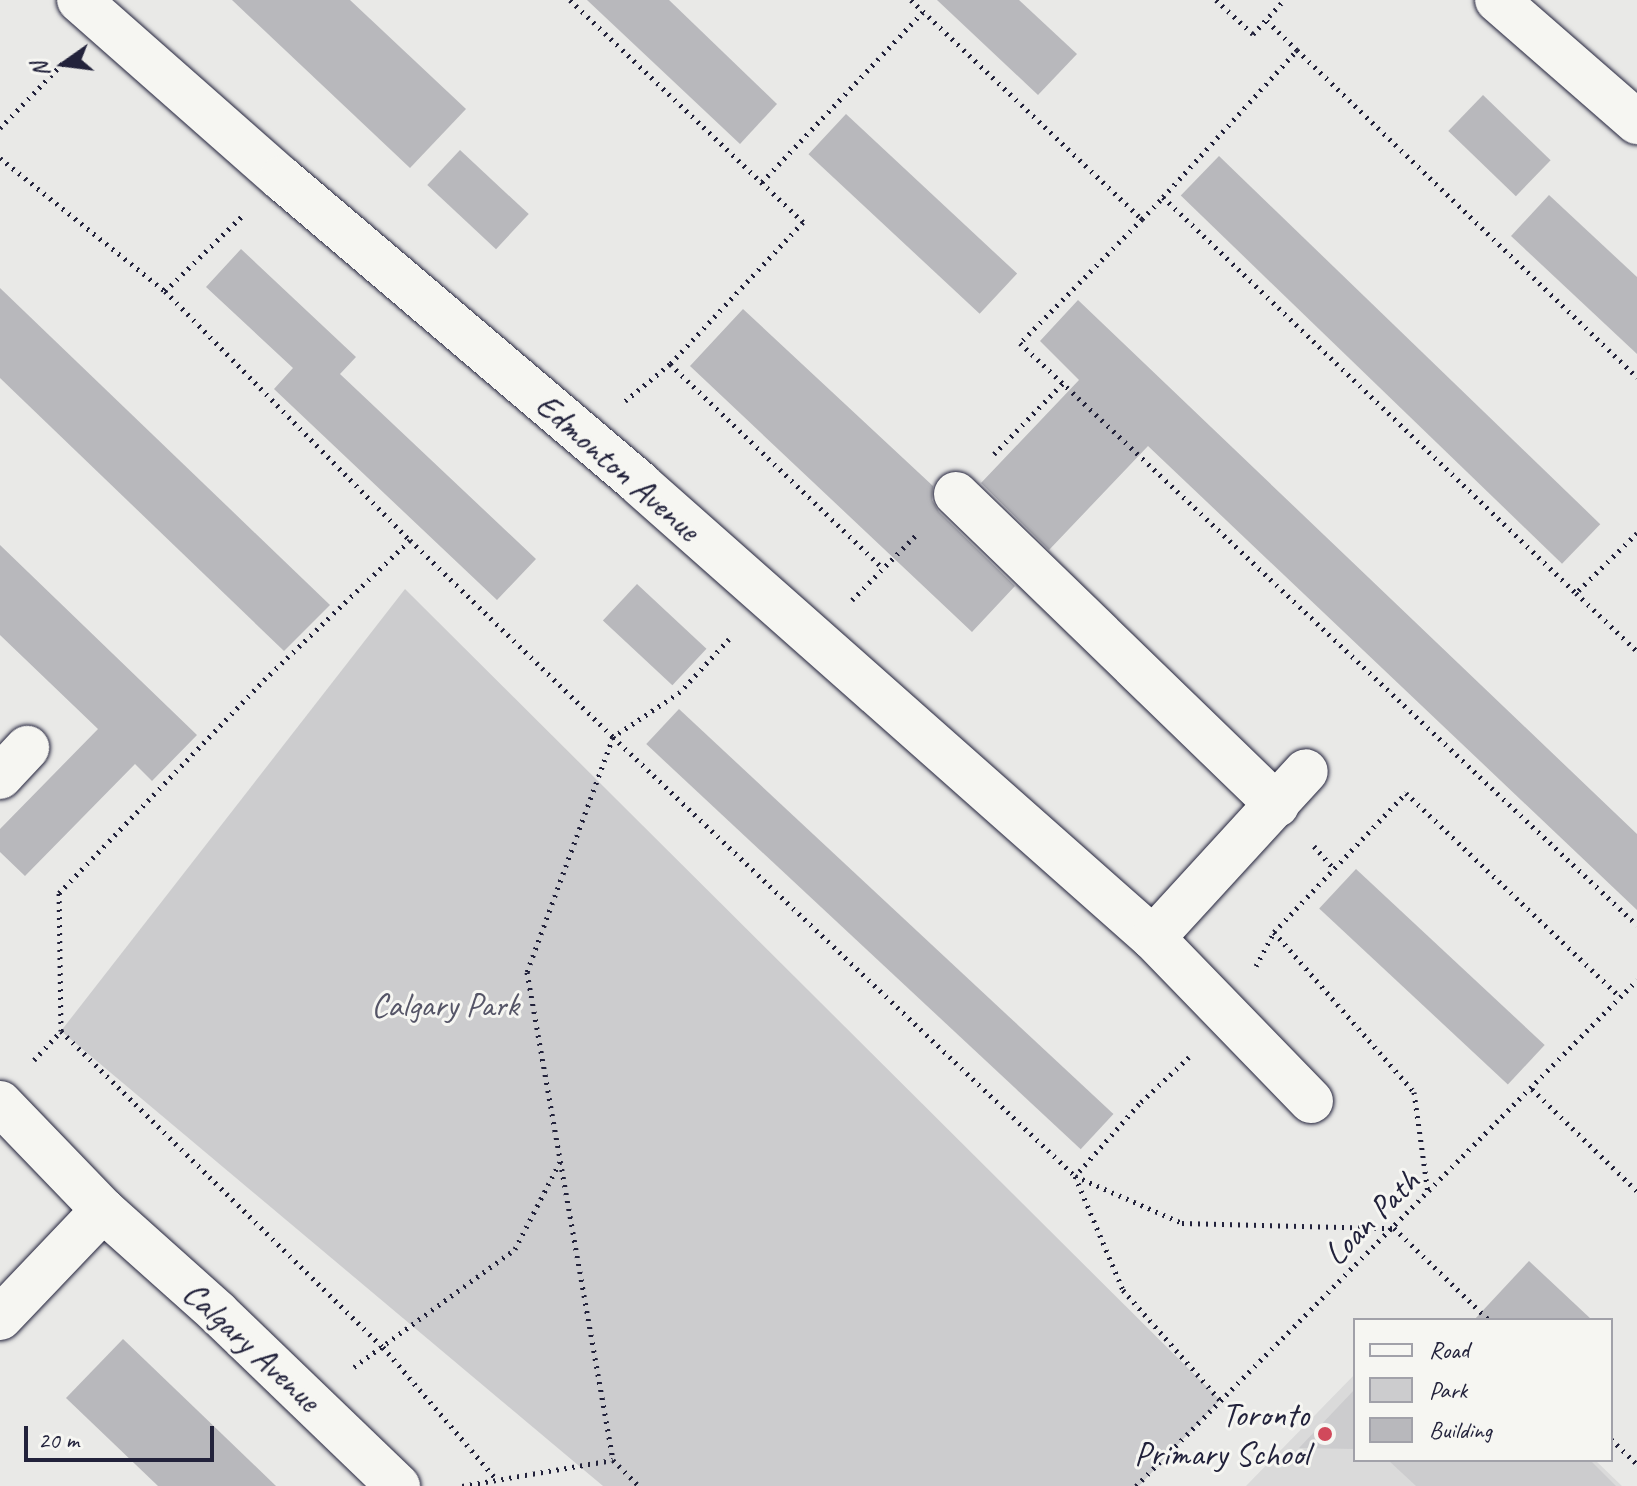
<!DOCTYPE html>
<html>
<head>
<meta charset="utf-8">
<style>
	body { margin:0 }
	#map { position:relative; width:1637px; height:1486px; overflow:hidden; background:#e9e9e7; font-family:Caveat,sans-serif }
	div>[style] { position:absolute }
	.built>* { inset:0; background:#dadada }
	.green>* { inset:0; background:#ccccce }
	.building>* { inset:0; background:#b8b8bc; transform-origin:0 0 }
	.path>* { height:5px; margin-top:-2.5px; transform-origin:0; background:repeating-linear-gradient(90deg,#22223b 0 2px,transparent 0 8px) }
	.roads { filter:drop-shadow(0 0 2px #22223b) drop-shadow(0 0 2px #22223b) }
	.minor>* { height:44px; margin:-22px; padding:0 22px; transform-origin:22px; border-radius:22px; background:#f6f6f2 }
	.dots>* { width:22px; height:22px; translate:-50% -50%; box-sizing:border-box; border:4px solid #f6f6f2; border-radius:50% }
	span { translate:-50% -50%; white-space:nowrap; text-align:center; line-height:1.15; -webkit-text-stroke:6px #f6f6f2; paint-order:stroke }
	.street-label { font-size:34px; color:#22223b }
	.park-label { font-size:34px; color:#555567 }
	.poi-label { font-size:34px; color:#22223b }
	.right { translate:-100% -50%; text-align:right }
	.legend { position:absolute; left:1353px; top:1318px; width:260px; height:144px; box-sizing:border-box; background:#f6f6f2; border:2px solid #a1a1a9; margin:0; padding:10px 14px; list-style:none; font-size:24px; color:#22223b }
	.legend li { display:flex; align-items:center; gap:16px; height:40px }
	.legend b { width:40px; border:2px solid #a1a1a9 }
	.north { position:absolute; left:24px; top:24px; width:80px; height:80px; -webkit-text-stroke:6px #f6f6f2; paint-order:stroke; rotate:256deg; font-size:22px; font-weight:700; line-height:32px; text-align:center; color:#22223b }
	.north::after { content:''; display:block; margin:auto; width:28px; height:36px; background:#22223b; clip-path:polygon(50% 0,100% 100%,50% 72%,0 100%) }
	.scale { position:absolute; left:24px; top:1426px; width:190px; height:36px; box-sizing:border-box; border:4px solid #22223b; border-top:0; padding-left:10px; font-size:24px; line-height:28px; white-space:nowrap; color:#22223b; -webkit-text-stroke:6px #f6f6f2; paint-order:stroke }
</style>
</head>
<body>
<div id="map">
	<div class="built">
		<div style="clip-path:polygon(1355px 1374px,1355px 1460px,1595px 1460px,1622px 1486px,1246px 1486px)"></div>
	</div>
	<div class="green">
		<div style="clip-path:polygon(405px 589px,1220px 1400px,1139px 1486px,603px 1486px,61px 1031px)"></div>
		<div style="clip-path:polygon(1355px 1389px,1355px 1449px,1299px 1448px)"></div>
		<div style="clip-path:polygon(1388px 1460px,1590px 1460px,1616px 1486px,1416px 1486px)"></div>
	</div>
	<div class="building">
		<div style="clip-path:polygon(232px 0,350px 0,466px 109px,410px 168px)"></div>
		<div style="clip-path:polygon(587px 0,669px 0,777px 104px,740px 144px)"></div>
		<div style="clip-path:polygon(937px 0,1019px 0,1077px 54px,1038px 95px)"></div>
		<div style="left:1483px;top:95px;width:94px;height:50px;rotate:44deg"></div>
		<div style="left:846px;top:114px;width:234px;height:55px;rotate:43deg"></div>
		<div style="left:460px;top:150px;width:94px;height:48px;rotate:43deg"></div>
		<div style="left:1219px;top:156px;width:530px;height:55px;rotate:44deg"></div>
		<div style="clip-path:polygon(1549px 195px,1637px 277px,1637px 354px,1511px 236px)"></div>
		<div style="clip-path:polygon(241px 249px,356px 357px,340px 374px,536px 559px,497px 600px,274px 389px,293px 368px,206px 287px)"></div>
		<div style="clip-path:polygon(0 288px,330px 605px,284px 651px,0 378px)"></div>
		<div style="clip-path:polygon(1078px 300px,1637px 834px,1637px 910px,1148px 446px,1049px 550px,981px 483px,1079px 380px,1040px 341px)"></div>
		<div style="clip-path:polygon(743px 309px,933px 486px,932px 500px,939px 512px,1015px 586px,972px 632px,690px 366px)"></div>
		<div style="clip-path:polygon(0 545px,197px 735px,152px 781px,135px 764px,25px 876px,0 852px,0 829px,98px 729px,0 635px)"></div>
		<div style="left:637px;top:584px;width:95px;height:50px;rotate:43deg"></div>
		<div style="left:679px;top:709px;width:594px;height:48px;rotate:43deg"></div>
		<div style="left:1356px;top:869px;width:258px;height:54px;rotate:43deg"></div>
		<div style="clip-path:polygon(1529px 1261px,1592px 1320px,1474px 1320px)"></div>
		<div style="clip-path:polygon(123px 1339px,197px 1410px,276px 1486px,158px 1486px,66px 1398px)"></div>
	</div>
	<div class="path">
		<div style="left:570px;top:0;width:322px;rotate:43.6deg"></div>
		<div style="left:803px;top:222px;width:195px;rotate:133.1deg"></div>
		<div style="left:670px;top:364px;width:58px;rotate:140.6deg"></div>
		<div style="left:911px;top:0;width:318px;rotate:43.5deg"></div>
		<div style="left:1142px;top:219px;width:174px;rotate:134.5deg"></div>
		<div style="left:1020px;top:343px;width:848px;rotate:43.33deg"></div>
		<div style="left:1216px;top:0;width:50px;rotate:42.6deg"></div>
		<div style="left:1253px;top:34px;width:46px;rotate:-47.6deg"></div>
		<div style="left:1297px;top:50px;width:472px;rotate:43.9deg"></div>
		<div style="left:0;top:128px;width:95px;rotate:-45.9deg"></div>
		<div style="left:0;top:158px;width:212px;rotate:38.9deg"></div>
		<div style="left:165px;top:291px;width:349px;rotate:45.5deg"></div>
		<div style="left:410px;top:540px;width:283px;rotate:44.1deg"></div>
		<div style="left:613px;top:737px;width:250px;rotate:110.1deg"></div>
		<div style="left:527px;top:972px;width:496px;rotate:80deg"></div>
		<div style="left:613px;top:1460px;width:37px;rotate:45deg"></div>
		<div style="left:762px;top:182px;width:234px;rotate:-46.6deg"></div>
		<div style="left:1163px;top:197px;width:199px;rotate:-47.6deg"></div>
		<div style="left:1297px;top:50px;width:43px;rotate:-135.9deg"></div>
		<div style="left:1142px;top:219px;width:30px;rotate:-46deg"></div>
		<div style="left:1163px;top:197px;width:572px;rotate:43.8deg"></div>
		<div style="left:165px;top:291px;width:107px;rotate:-44.2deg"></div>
		<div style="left:670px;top:364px;width:295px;rotate:43.8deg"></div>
		<div style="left:994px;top:454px;width:99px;rotate:-45.8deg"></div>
		<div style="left:1637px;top:533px;width:86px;rotate:135.5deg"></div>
		<div style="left:1576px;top:593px;width:84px;rotate:43.6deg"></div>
		<div style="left:852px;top:600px;width:94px;rotate:-45.4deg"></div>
		<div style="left:729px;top:639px;width:72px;rotate:132.8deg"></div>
		<div style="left:680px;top:692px;width:81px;rotate:146.1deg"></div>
		<div style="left:613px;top:737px;width:637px;rotate:43.54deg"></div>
		<div style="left:1075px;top:1176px;width:124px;rotate:67.2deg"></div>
		<div style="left:1123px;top:1290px;width:147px;rotate:48.6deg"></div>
		<div style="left:1314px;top:846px;width:30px;rotate:49deg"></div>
		<div style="left:1274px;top:932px;width:192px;rotate:-46.5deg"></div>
		<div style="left:1406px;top:793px;width:296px;rotate:43.6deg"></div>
		<div style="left:1256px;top:966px;width:38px;rotate:-62deg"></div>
		<div style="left:1274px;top:932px;width:213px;rotate:48.8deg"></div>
		<div style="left:1414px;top:1092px;width:102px;rotate:82.1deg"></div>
		<div style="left:61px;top:1031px;width:451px;rotate:44.5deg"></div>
		<div style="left:383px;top:1347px;width:175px;rotate:49.4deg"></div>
		<div style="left:1189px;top:1057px;width:69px;rotate:136.8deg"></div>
		<div style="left:1139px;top:1104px;width:96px;rotate:131.6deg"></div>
		<div style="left:1075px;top:1176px;width:117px;rotate:23.7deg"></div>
		<div style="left:1182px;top:1223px;width:212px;rotate:1.4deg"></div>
		<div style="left:1394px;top:1228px;width:132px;rotate:44.1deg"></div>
		<div style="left:34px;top:1060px;width:40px;rotate:-47deg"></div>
		<div style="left:61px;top:1031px;width:138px;rotate:-90.8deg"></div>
		<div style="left:59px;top:893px;width:296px;rotate:-46.1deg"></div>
		<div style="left:264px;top:680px;width:202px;rotate:-43.8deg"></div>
		<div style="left:1532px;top:1089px;width:146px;rotate:44.2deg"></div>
		<div style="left:354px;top:1367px;width:200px;rotate:-36.2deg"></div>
		<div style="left:515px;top:1249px;width:98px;rotate:-62.7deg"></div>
		<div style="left:1611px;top:1439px;width:36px;rotate:44deg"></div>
		<div style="left:462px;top:1486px;width:153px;rotate:-9.8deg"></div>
		<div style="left:1136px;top:1486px;width:712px;rotate:-45.28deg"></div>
	</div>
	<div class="roads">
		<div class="minor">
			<div style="left:79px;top:0;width:269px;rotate:41.4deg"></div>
			<div style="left:281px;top:178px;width:472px;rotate:40.4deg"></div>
			<div style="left:640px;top:484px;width:685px;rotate:41.51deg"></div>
			<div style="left:1153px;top:938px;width:227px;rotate:45.9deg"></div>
			<div style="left:1497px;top:0;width:186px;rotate:41.1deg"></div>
			<div style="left:956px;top:494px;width:447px;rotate:44.1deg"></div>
			<div style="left:0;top:777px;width:40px;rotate:-47deg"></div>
			<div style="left:1153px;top:938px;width:226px;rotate:-47.5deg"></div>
			<div style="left:0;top:1103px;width:149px;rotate:46.1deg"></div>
			<div style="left:103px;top:1210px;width:149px;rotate:133.6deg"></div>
			<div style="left:103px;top:1210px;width:154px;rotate:41.8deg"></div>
			<div style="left:218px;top:1313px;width:250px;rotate:43.9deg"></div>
		</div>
	</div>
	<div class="dots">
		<div style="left:1325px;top:1434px;background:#d1495b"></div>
	</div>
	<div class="street-label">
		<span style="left:618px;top:467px;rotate:41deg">Edmonton Avenue</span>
		<span style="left:1371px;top:1217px;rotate:-45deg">Loan Path</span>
		<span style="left:252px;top:1346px;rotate:43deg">Calgary Avenue</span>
	</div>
	<div class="park-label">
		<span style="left:445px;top:1005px">Calgary Park</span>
	</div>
	<div class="poi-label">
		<span class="right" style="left:1309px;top:1434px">Toronto<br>Primary School</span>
	</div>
	<ul class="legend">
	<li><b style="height:10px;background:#f6f6f2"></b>Road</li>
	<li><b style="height:22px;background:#ccccce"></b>Park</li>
	<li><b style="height:22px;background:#b8b8bc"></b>Building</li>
	</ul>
	<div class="north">N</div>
	<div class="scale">20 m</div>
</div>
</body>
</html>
